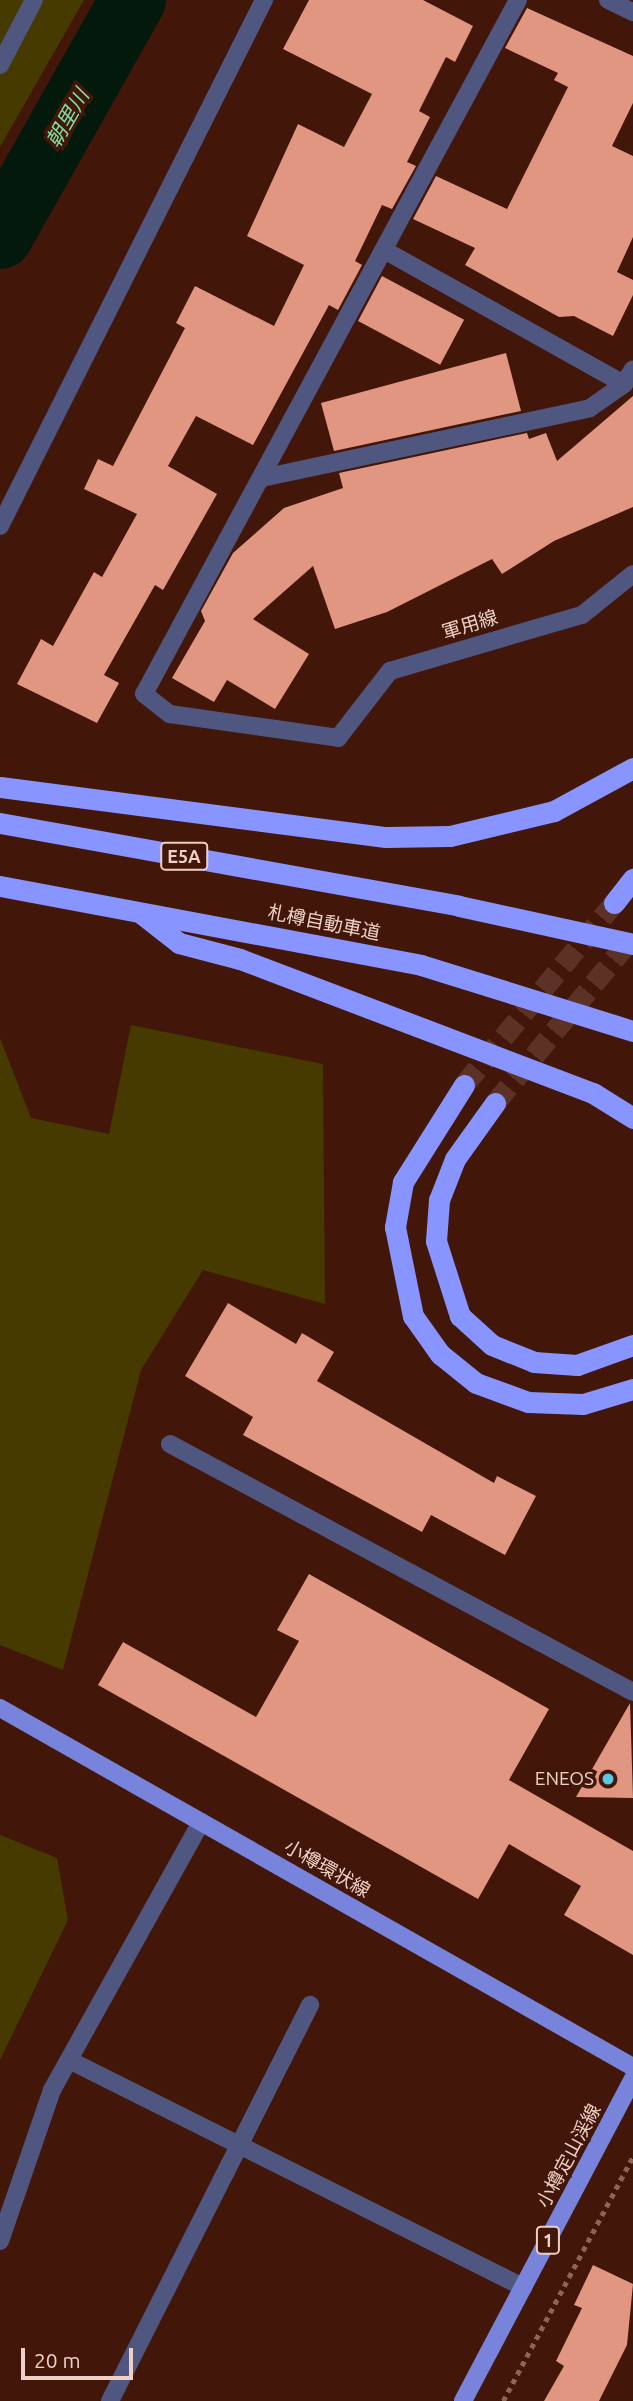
<!DOCTYPE html>
<html>
<head>
<meta charset="utf-8">
<style>
	body { margin:0 }
	#map { position:relative; width:633px; height:2401px; overflow:hidden; background:#421609; font-family:Ubuntu,"Noto Sans JP",sans-serif }
	div>[style] { position:absolute }
	.green>* { inset:0; background:#463a00 }
	.river>* { height:66px; margin:-33px; padding:0 33px; transform-origin:33px; border-radius:33px; background:#03190c }
	.building>* { inset:0; background:#e09680; transform-origin:0 0 }
	.highway-tunnel>* { height:21px; margin-top:-10.5px; transform-origin:0; background:repeating-linear-gradient(90deg,#5c3226 0 21px,transparent 0 31px) }
	.path>* { height:4.5px; margin-top:-2.25px; transform-origin:0; background:repeating-linear-gradient(90deg,#8b655a 0 5px,transparent 0 10px) }
	.minor>* { height:18px; margin:-9px; padding:0 9px; transform-origin:9px; border-radius:9px; background:#4f5680 }
	.major>* { height:18px; margin:-9px; padding:0 9px; transform-origin:9px; border-radius:9px; background:#7883db }
	.highway>* { height:21px; margin:-10.5px; padding:0 10.5px; transform-origin:10.5px; border-radius:10.5px; background:#8894ff }
	.dots>* { width:19px; height:19px; translate:-50% -50%; box-sizing:border-box; border:4px solid #421609; border-radius:50% }
	span { translate:-50% -50%; white-space:nowrap; text-align:center; line-height:1.15; -webkit-text-stroke:7px #421609; paint-order:stroke }
	.shield-label span { padding:2px 5px; background:#421609; border:2px solid; border-radius:5px; -webkit-text-stroke-width:0 }
	.shield-label { font-size:18px; color:#eed0c7; font-weight:700 }
	.street-label { font-size:19px; color:#eed0c7 }
	.poi-label { font-size:19px; color:#eed0c7 }
	.right { translate:-100% -50%; text-align:right }
	.water-label { font-size:21px; color:#7adea4; font-style:italic }
	.scale { position:absolute; left:21px; top:2348px; width:112px; height:32px; box-sizing:border-box; border:4px solid #eed0c7; border-top:0; padding-left:9px; font-size:21px; line-height:24px; white-space:nowrap; color:#eed0c7; -webkit-text-stroke:5px #421609; paint-order:stroke }
</style>
</head>
<body>
<div id="map">
	<div class="green">
		<div style="clip-path:polygon(0 0,84px 0,0 147px)"></div>
		<div style="clip-path:polygon(131px 1025px,323px 1064px,325px 1304px,203px 1270px,141px 1370px,63px 1670px,0 1645px,0 1038px,31px 1118px,109px 1134px)"></div>
		<div style="clip-path:polygon(0 1835px,57px 1858px,68px 1920px,0 2060px)"></div>
	</div>
	<div class="river">
		<div style="left:0;top:236px;width:271px;rotate:-60.6deg"></div>
	</div>
	<div class="building">
		<div style="clip-path:polygon(309px 0,423px 0,473px 26px,455px 62px,446px 57px,419px 111px,430px 117px,407px 162px,416px 166px,392px 209px,382px 205px,355px 261px,362px 265px,338px 310px,329px 305px,253px 445px,196px 416px,168px 466px,217px 494px,163px 590px,155px 585px,104px 675px,119px 683px,97px 723px,17px 684px,41px 639px,53px 646px,94px 572px,102px 577px,137px 514px,84px 489px,98px 459px,113px 466px,185px 328px,176px 323px,195px 286px,274px 326px,304px 265px,247px 236px,298px 124px,344px 147px,372px 94px,283px 49px)"></div>
		<div style="clip-path:polygon(527px 8px,633px 56px,633px 103px,612px 146px,633px 156px,633px 237px,617px 272px,633px 280px,633px 295px,613px 336px,574px 316px,559px 317px,465px 265px,475px 248px,413px 219px,436px 176px,507px 209px,568px 87px,554px 80px,558px 73px,505px 48px)"></div>
		<div style="left:382px;top:276px;width:93px;height:51px;rotate:28deg"></div>
		<div style="clip-path:polygon(506px 353px,521px 411px,334px 451px,321px 403px)"></div>
		<div style="clip-path:polygon(633px 396px,633px 507px,554px 541px,502px 574px,492px 559px,387px 612px,335px 629px,313px 566px,253px 619px,309px 654px,275px 709px,227px 680px,214px 702px,172px 678px,205px 621px,201px 611px,233px 553px,284px 508px,343px 488px,339px 473px,527px 433px,529px 439px,546px 433px,557px 461px)"></div>
		<div style="clip-path:polygon(228px 1303px,296px 1344px,302px 1333px,334px 1352px,317px 1381px,494px 1483px,497px 1476px,536px 1496px,505px 1555px,431px 1515px,422px 1532px,243px 1435px,253px 1417px,185px 1376px)"></div>
		<div style="clip-path:polygon(309px 1574px,549px 1709px,509px 1780px,633px 1851px,633px 1955px,564px 1915px,581px 1886px,509px 1844px,478px 1899px,98px 1685px,123px 1642px,256px 1717px,299px 1641px,277px 1630px)"></div>
		<div style="clip-path:polygon(630px 1703px,633px 1798px,576px 1797px)"></div>
		<div style="clip-path:polygon(593px 2265px,633px 2284px,627px 2345px,599px 2401px,544px 2401px,564px 2366px,556px 2361px,582px 2308px,574px 2305px)"></div>
	</div>
	<div class="highway-tunnel">
		<div style="left:464px;top:1085px;width:236px;rotate:-50.5deg"></div>
		<div style="left:495px;top:1103px;width:217px;rotate:-50.4deg"></div>
	</div>
	<div class="path">
		<div style="left:503px;top:2401px;width:277px;rotate:-62deg"></div>
	</div>
	<div class="minor">
		<div style="left:518px;top:0;width:788px;rotate:118.32deg"></div>
		<div style="left:144px;top:694px;width:33px;rotate:38deg"></div>
		<div style="left:170px;top:714px;width:170px;rotate:8.1deg"></div>
		<div style="left:338px;top:738px;width:85px;rotate:-52.2deg"></div>
		<div style="left:390px;top:671px;width:200px;rotate:-16.3deg"></div>
		<div style="left:582px;top:615px;width:65px;rotate:-38.8deg"></div>
		<div style="left:608px;top:0;width:28px;rotate:26deg"></div>
		<div style="left:0;top:65px;width:73px;rotate:-62.4deg"></div>
		<div style="left:384px;top:250px;width:275px;rotate:29.2deg"></div>
		<div style="left:262px;top:478px;width:335px;rotate:-12deg"></div>
		<div style="left:590px;top:408px;width:42px;rotate:-35.2deg"></div>
		<div style="left:624px;top:384px;width:17px;rotate:-59deg"></div>
		<div style="left:0;top:526px;width:589px;rotate:-63.35deg"></div>
		<div style="left:170px;top:1444px;width:525px;rotate:28.18deg"></div>
		<div style="left:69px;top:2060px;width:508px;rotate:26.57deg"></div>
		<div style="left:0;top:2241px;width:160px;rotate:-71deg"></div>
		<div style="left:52px;top:2090px;width:307px;rotate:-60.9deg"></div>
		<div style="left:110px;top:2401px;width:444px;rotate:-63.2deg"></div>
	</div>
	<div class="major">
		<div style="left:0;top:1708px;width:728px;rotate:29.56deg"></div>
		<div style="left:463px;top:2401px;width:365px;rotate:-62.2deg"></div>
	</div>
	<div class="highway">
		<div style="left:0;top:787px;width:389px;rotate:7.4deg"></div>
		<div style="left:386px;top:837px;width:64px;rotate:-0.9deg"></div>
		<div style="left:450px;top:836px;width:107px;rotate:-13.5deg"></div>
		<div style="left:554px;top:811px;width:90px;rotate:-28.6deg"></div>
		<div style="left:0;top:823px;width:466px;rotate:10.2deg"></div>
		<div style="left:459px;top:906px;width:178px;rotate:12.3deg"></div>
		<div style="left:0;top:886px;width:428px;rotate:10.6deg"></div>
		<div style="left:421px;top:965px;width:222px;rotate:17.3deg"></div>
		<div style="left:614px;top:903px;width:31px;rotate:-52deg"></div>
		<div style="left:142px;top:914px;width:47px;rotate:38.1deg"></div>
		<div style="left:179px;top:943px;width:63px;rotate:14.7deg"></div>
		<div style="left:240px;top:959px;width:378px;rotate:20.8deg"></div>
		<div style="left:593px;top:1093px;width:47px;rotate:32deg"></div>
		<div style="left:464px;top:1085px;width:115px;rotate:122.2deg"></div>
		<div style="left:403px;top:1182px;width:46px;rotate:100.1deg"></div>
		<div style="left:395px;top:1227px;width:91px;rotate:78.6deg"></div>
		<div style="left:413px;top:1316px;width:47px;rotate:54.6deg"></div>
		<div style="left:440px;top:1354px;width:46px;rotate:38.9deg"></div>
		<div style="left:476px;top:1383px;width:55px;rotate:20.1deg"></div>
		<div style="left:528px;top:1402px;width:55px;rotate:2.1deg"></div>
		<div style="left:583px;top:1404px;width:52px;rotate:-16.7deg"></div>
		<div style="left:495px;top:1103px;width:69px;rotate:125.5deg"></div>
		<div style="left:455px;top:1159px;width:44px;rotate:111.3deg"></div>
		<div style="left:439px;top:1200px;width:41px;rotate:94.2deg"></div>
		<div style="left:436px;top:1241px;width:79px;rotate:72.3deg"></div>
		<div style="left:460px;top:1316px;width:43px;rotate:42.2deg"></div>
		<div style="left:492px;top:1345px;width:45px;rotate:22deg"></div>
		<div style="left:534px;top:1362px;width:43px;rotate:4deg"></div>
		<div style="left:577px;top:1365px;width:59px;rotate:-19.7deg"></div>
	</div>
	<div class="dots">
		<div style="left:608px;top:1779px;background:#59c8e4"></div>
	</div>
	<div class="shield-label">
		<span style="left:184px;top:856px">E5A</span>
		<span style="left:548px;top:2240px">1</span>
	</div>
	<div class="street-label">
		<span style="left:470px;top:625px;rotate:-17deg">軍用線</span>
		<span style="left:324px;top:923px;rotate:11deg">札樽自動車道</span>
		<span style="left:327px;top:1869px;rotate:30deg">小樽環状線</span>
		<span style="left:569px;top:2156px;rotate:-62deg">小樽定山渓線</span>
	</div>
	<div class="poi-label">
		<span class="right" style="left:594px;top:1779px">ENEOS</span>
	</div>
	<div class="water-label">
		<span style="left:67px;top:118px;rotate:-60deg">朝里川</span>
	</div>
	<div class="scale">20 m</div>
</div>
</body>
</html>
